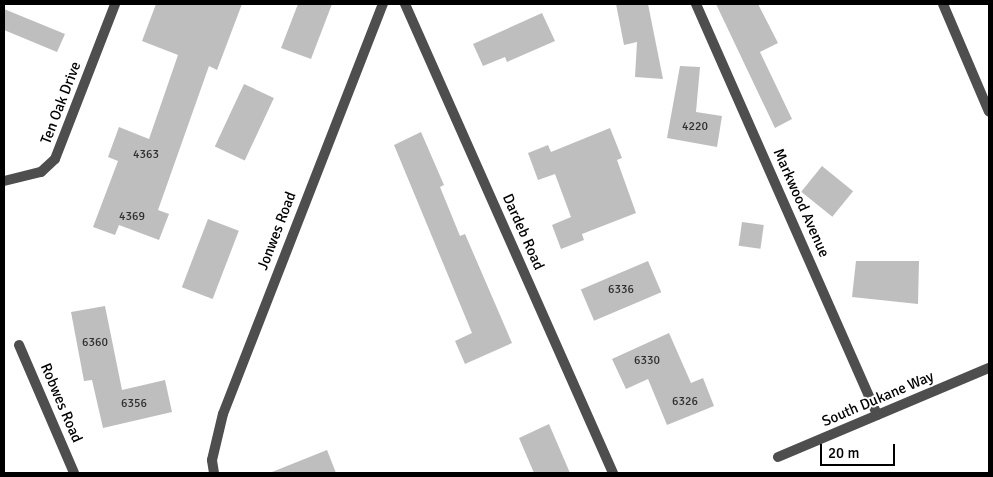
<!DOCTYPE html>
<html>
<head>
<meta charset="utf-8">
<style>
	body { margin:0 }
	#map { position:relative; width:993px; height:477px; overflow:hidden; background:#fff; font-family:Signika,sans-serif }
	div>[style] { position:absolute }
	.building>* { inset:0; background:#bebebe; transform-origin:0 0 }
	.minor>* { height:10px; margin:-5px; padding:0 5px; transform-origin:5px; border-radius:5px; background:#4e4e4e }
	span { translate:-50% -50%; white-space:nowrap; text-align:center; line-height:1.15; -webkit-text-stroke:4px #fff; paint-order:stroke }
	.number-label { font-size:12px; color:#303030 }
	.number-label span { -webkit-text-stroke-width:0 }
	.street-label { font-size:15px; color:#000 }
	.frame { position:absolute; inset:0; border:5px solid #000; pointer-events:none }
	.scale { position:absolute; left:820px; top:444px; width:75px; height:22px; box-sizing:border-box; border:2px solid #000; border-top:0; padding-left:6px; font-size:15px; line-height:18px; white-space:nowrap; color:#000; -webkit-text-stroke:4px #fff; paint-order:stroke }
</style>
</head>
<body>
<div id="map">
	<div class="building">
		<div style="clip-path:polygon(156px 4px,242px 4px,217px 70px,209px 66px,158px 210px,169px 214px,159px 240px,119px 225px,115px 235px,93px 227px,118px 161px,108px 157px,119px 127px,149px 139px,178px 55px,142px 41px)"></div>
		<div style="clip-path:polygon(298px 4px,332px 4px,311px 59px,281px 48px)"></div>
		<div style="clip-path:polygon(616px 4px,648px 4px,663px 79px,635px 77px,637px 42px,624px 45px)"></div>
		<div style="clip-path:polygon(716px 4px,758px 4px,778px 43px,760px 52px,792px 119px,775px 128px)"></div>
		<div style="clip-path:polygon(4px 9px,65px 34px,57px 52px,4px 30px)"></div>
		<div style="clip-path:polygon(542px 13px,555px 41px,507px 62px,505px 57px,483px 66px,473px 44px)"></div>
		<div style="clip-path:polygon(680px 66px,700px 67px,696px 112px,722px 116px,717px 147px,667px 138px)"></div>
		<div style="left:244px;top:84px;width:33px;height:69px;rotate:25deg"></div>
		<div style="clip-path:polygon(610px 128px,622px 158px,617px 160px,636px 213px,582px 234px,584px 240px,561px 249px,552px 225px,571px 217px,555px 174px,538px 180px,528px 153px,548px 145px,551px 152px)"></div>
		<div style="clip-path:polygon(421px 132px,444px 185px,440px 187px,460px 236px,465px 234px,512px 343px,465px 364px,455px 341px,472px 333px,394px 145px)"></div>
		<div style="left:822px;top:166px;width:40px;height:33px;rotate:39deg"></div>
		<div style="left:208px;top:219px;width:33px;height:73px;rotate:21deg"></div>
		<div style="left:742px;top:222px;width:22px;height:24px;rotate:8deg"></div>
		<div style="left:648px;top:261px;width:34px;height:73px;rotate:67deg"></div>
		<div style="clip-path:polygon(856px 261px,919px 261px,918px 304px,852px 297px)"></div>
		<div style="clip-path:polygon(105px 306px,122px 390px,165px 380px,172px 412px,103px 428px,92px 380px,84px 381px,71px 312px)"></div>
		<div style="clip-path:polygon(669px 333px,691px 383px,703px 378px,714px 406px,667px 425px,648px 379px,626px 389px,612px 359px)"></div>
		<div style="clip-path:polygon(549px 424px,570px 473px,534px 473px,519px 438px)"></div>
		<div style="clip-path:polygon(327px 450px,336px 473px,272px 473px,272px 472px)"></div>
	</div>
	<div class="minor">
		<div style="left:405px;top:4px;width:513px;rotate:66.08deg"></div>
		<div style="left:696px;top:4px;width:449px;rotate:66.2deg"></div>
		<div style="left:943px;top:4px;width:117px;rotate:66.9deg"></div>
		<div style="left:4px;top:181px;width:38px;rotate:-14deg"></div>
		<div style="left:41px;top:172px;width:19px;rotate:-43deg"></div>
		<div style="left:55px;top:159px;width:166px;rotate:-68.8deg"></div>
		<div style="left:19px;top:345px;width:139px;rotate:66.7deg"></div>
		<div style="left:778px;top:457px;width:229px;rotate:-22.9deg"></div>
		<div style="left:214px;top:473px;width:13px;rotate:-99deg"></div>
		<div style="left:212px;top:460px;width:47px;rotate:-76.6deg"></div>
		<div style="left:223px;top:414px;width:440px;rotate:-68.7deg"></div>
	</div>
	<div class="number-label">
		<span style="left:695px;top:127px">4220</span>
		<span style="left:146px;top:155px">4363</span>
		<span style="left:132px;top:217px">4369</span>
		<span style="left:621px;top:290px">6336</span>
		<span style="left:95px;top:343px">6360</span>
		<span style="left:647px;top:361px">6330</span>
		<span style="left:685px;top:402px">6326</span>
		<span style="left:134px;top:404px">6356</span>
	</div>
	<div class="street-label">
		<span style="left:61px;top:103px;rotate:-69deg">Ten Oak Drive</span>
		<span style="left:801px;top:203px;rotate:66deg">Markwood Avenue</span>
		<span style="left:277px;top:231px;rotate:-69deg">Jonwes Road</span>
		<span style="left:523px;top:232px;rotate:66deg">Dardeb Road</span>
		<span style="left:878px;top:399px;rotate:-23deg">South Dukane Way</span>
		<span style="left:61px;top:403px;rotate:67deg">Robwes Road</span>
	</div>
	<div class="frame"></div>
	<div class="scale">20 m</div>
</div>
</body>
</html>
